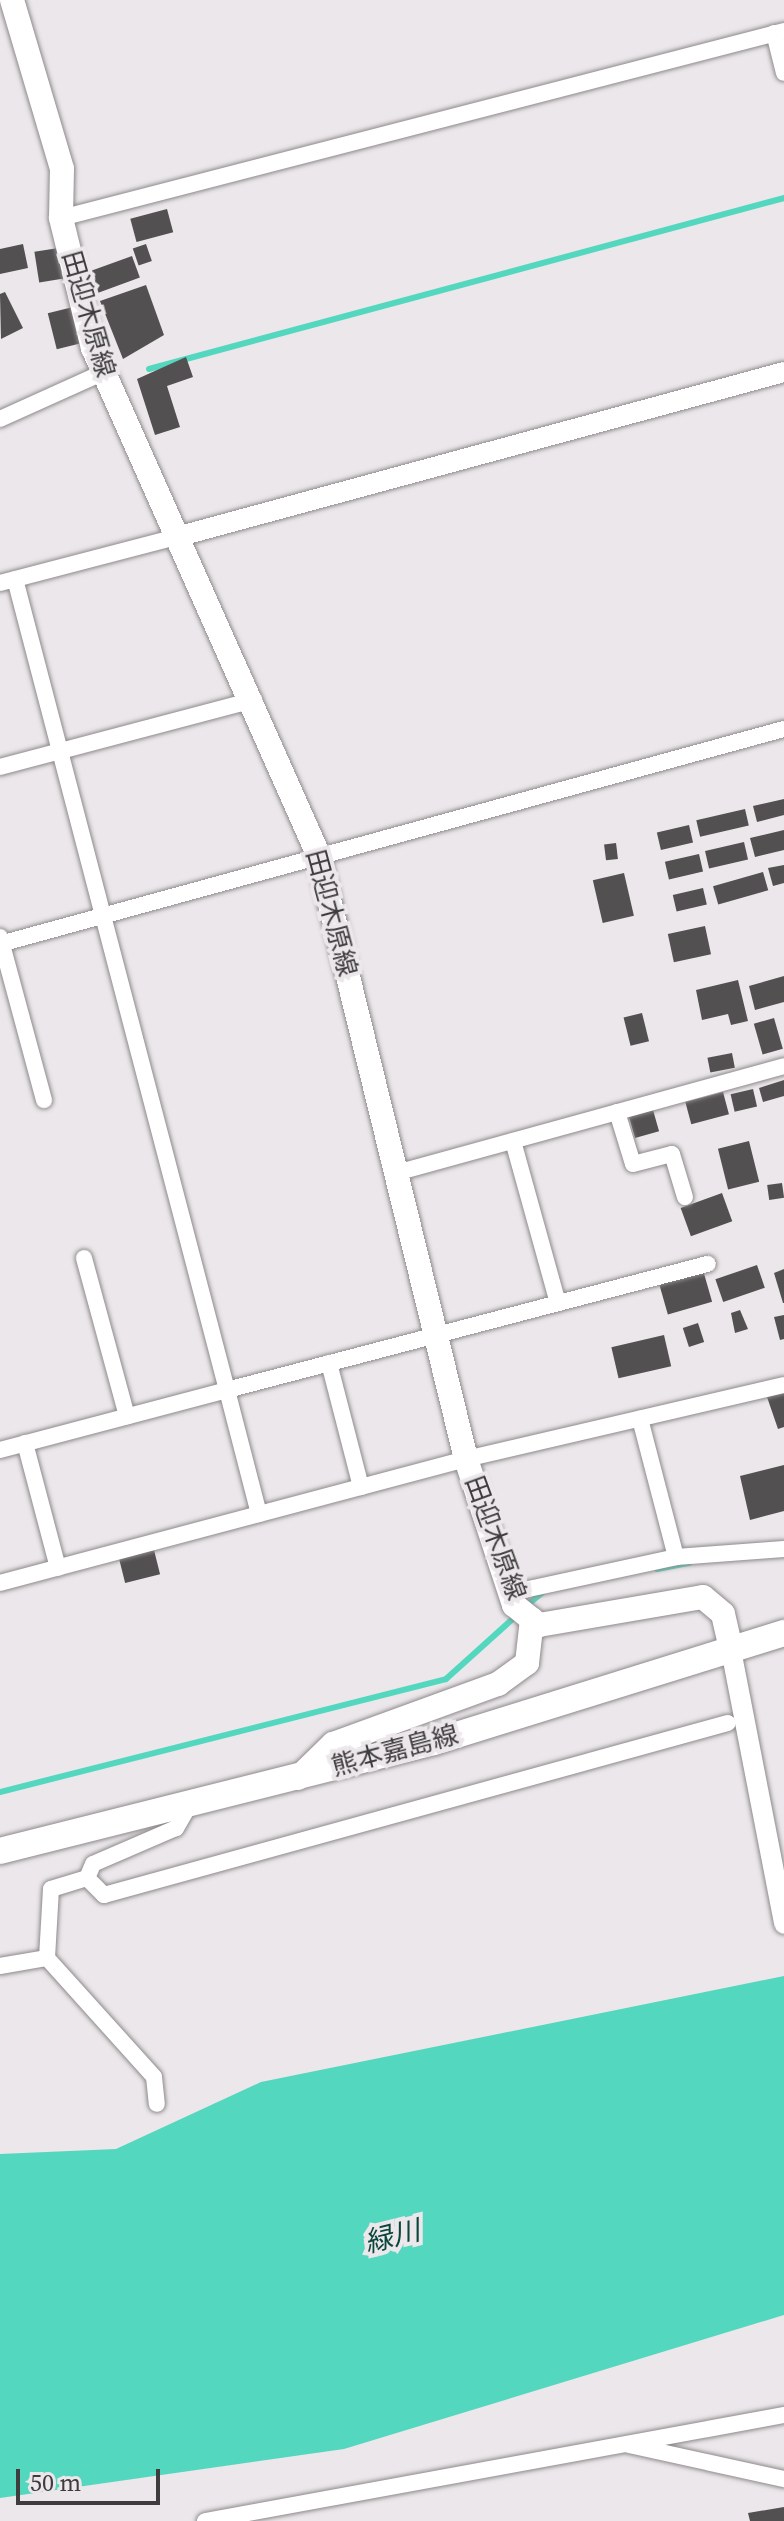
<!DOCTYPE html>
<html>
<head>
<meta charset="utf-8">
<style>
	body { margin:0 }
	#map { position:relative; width:784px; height:2521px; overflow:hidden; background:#ebe7ea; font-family:"Source Serif 4","Noto Sans JP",serif }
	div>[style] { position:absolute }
	.water>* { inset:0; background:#54d7bf }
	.stream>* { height:6px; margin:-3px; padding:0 3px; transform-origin:3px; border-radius:3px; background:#54d7bf }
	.building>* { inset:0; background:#535052; transform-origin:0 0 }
	.roads { filter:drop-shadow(0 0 2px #8e8a8c) drop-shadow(0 0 2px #8e8a8c) }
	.minor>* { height:16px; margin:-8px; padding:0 8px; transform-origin:8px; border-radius:8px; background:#fff }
	.tertiary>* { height:20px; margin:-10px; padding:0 10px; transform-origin:10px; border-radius:10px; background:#fff }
	.secondary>* { height:24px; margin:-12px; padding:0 12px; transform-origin:12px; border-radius:12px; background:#fff }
	.primary>* { height:26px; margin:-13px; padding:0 13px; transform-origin:13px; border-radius:13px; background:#fff }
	span { translate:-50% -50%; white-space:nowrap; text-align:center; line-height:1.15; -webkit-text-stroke:8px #ebe7ea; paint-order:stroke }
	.street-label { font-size:26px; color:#3e3c3d }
	.water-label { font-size:28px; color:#0b463c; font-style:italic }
	.scale { position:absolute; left:16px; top:2469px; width:144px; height:36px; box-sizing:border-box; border:4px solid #3e3c3d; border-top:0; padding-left:10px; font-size:24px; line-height:28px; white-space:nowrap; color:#3e3c3d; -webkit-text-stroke:6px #ebe7ea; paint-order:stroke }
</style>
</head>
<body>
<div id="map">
	<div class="water">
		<div style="clip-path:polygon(784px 1976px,784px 2315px,344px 2449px,0 2498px,0 2154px,116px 2149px,261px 2082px)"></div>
	</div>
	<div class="stream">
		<div style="left:149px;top:369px;width:658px;rotate:-15.07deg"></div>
		<div style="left:657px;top:1569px;width:33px;rotate:-11deg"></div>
		<div style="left:525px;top:1607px;width:25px;rotate:-40deg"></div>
		<div style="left:0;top:1792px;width:460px;rotate:-14.2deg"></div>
		<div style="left:446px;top:1679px;width:96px;rotate:-42deg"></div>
	</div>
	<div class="building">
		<div style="left:167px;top:209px;width:24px;height:38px;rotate:75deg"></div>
		<div style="clip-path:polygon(23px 244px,28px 268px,0 274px,0 249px)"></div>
		<div style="left:146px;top:244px;width:18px;height:14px;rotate:71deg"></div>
		<div style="left:65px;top:247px;width:31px;height:31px;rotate:81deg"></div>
		<div style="left:132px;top:256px;width:23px;height:50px;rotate:70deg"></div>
		<div style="clip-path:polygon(146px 285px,164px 335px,123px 359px,100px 301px)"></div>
		<div style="clip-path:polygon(5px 292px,23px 328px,1px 339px,0 294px)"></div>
		<div style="left:73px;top:307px;width:37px;height:26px;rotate:76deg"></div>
		<div style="clip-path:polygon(186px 357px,193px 377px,167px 386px,180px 427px,155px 435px,137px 379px)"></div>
		<div style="clip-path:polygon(784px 799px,784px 815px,757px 822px,753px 806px)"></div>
		<div style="left:745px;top:809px;width:17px;height:50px;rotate:77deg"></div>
		<div style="left:689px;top:825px;width:18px;height:33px;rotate:77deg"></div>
		<div style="clip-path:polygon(784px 830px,784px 850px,755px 857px,750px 838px)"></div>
		<div style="left:744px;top:842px;width:18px;height:40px;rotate:77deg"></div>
		<div style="left:616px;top:843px;width:16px;height:12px;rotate:83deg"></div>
		<div style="left:699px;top:854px;width:18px;height:35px;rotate:77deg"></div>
		<div style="clip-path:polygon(784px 865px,784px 883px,773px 886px,768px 868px)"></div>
		<div style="left:763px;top:872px;width:19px;height:52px;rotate:74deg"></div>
		<div style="left:624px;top:873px;width:44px;height:32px;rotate:77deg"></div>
		<div style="left:703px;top:888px;width:17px;height:31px;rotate:77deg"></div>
		<div style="left:705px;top:926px;width:29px;height:38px;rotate:78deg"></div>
		<div style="clip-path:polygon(784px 976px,784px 1002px,755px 1010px,749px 986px)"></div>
		<div style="clip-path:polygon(738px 980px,748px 1021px,731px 1025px,728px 1014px,702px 1020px,696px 990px)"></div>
		<div style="left:642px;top:1013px;width:29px;height:19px;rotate:76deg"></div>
		<div style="left:774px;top:1018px;width:32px;height:21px;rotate:74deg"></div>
		<div style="left:732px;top:1053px;width:15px;height:25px;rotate:79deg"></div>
		<div style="clip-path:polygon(784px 1080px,784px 1096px,763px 1102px,759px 1088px)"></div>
		<div style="left:753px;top:1089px;width:18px;height:23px;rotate:77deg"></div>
		<div style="left:723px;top:1092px;width:23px;height:39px;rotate:75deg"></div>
		<div style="left:653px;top:1110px;width:22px;height:25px;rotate:74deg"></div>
		<div style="left:749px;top:1141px;width:42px;height:32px;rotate:76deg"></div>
		<div style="left:782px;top:1183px;width:15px;height:15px;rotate:82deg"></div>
		<div style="left:722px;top:1193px;width:30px;height:44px;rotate:70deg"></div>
		<div style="left:757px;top:1265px;width:24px;height:44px;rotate:71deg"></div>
		<div style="clip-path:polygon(784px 1269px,784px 1303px,783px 1303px,774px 1273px)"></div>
		<div style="left:703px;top:1270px;width:33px;height:46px;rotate:74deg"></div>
		<div style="clip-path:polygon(740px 1310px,748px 1329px,735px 1333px,731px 1313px)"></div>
		<div style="clip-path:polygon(784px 1315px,784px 1339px,780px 1340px,774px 1317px)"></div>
		<div style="left:698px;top:1323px;width:20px;height:16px;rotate:72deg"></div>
		<div style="left:664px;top:1335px;width:32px;height:54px;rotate:77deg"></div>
		<div style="clip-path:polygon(784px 1391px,784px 1427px,778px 1429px,767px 1397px)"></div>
		<div style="clip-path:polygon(784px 1465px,784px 1511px,750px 1520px,740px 1476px)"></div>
		<div style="left:154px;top:1550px;width:25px;height:36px;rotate:76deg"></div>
		<div style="clip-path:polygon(784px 2507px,784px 2521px,750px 2521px,748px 2513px)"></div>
	</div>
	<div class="roads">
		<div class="minor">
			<div style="left:774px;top:33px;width:41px;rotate:76deg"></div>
			<div style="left:61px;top:218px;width:747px;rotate:-14.5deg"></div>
			<div style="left:0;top:419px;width:112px;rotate:-24.3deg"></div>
			<div style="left:0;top:583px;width:186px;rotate:-14.6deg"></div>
			<div style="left:0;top:767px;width:263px;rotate:-14.8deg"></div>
			<div style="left:0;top:937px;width:169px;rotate:74.9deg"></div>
			<div style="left:0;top:944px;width:813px;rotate:-15.34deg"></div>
			<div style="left:617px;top:1112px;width:54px;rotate:72.9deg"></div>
			<div style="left:633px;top:1164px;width:40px;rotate:-14.4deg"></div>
			<div style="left:672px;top:1154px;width:45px;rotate:73.2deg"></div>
			<div style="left:513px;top:1141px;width:168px;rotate:74.5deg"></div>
			<div style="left:396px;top:1173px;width:402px;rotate:-15.4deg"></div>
			<div style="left:84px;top:1258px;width:164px;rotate:74.8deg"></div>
			<div style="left:329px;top:1363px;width:128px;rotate:75.5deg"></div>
			<div style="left:25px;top:1443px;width:129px;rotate:75.2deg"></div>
			<div style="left:0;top:1450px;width:235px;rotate:-14.8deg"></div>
			<div style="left:227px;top:1390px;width:838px;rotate:-104.65deg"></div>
			<div style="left:259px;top:1514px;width:128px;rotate:-104.5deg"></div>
			<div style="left:227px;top:1390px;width:497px;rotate:-14.7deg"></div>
			<div style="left:676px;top:1557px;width:108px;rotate:-4.2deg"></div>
			<div style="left:0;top:1583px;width:482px;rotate:-14.9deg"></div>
			<div style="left:466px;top:1459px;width:326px;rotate:-13.1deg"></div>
			<div style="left:510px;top:1593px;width:170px;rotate:-12.2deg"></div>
			<div style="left:676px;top:1557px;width:143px;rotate:-104.6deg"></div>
			<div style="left:190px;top:1804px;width:28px;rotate:120deg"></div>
			<div style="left:176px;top:1828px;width:90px;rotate:156.6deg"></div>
			<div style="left:93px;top:1864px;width:15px;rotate:113deg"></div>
			<div style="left:87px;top:1878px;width:24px;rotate:45deg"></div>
			<div style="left:104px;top:1895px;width:647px;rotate:-15.41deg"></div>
			<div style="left:47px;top:1958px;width:160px;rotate:48deg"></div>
			<div style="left:154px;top:2077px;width:27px;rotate:84deg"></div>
			<div style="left:0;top:1966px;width:48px;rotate:-9.7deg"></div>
			<div style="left:47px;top:1958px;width:69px;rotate:-86.7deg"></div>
			<div style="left:51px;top:1889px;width:38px;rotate:-17deg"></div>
			<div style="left:629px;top:2445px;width:159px;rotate:12.4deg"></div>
			<div style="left:205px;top:2521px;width:589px;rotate:-10.37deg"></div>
		</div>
		<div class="tertiary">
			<div style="left:180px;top:536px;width:626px;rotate:-15.19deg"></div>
			<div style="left:730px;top:1645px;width:284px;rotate:79deg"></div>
		</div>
		<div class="secondary">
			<div style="left:12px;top:0;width:176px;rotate:73.5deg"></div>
			<div style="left:62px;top:169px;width:49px;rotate:91.2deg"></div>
			<div style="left:61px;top:218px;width:134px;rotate:76.2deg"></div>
			<div style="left:93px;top:348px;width:554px;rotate:66.03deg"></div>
			<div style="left:318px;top:854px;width:623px;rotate:76.25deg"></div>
			<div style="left:466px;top:1459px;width:154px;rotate:71.8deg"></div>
			<div style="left:514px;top:1605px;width:32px;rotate:39deg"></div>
			<div style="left:539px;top:1625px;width:166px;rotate:-9.7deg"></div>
			<div style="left:703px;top:1597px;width:26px;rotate:40deg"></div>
			<div style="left:723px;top:1614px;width:32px;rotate:77deg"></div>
			<div style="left:298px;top:1778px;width:49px;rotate:-44.2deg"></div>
			<div style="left:333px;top:1744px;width:176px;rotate:-20deg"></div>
			<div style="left:498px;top:1684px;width:36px;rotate:-36deg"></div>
			<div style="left:527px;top:1663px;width:44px;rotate:-83.5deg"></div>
		</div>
		<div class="primary">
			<div style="left:0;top:1851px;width:447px;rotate:-14.1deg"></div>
			<div style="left:434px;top:1742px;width:367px;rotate:-17.3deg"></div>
		</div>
	</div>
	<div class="street-label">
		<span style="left:88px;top:314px;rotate:74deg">田迎木原線</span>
		<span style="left:331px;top:913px;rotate:75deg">田迎木原線</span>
		<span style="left:495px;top:1538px;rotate:70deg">田迎木原線</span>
		<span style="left:395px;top:1751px;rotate:-15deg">熊本嘉島線</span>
	</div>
	<div class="water-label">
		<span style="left:392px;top:2236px;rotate:-14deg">緑川</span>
	</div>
	<div class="scale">50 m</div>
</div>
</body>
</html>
